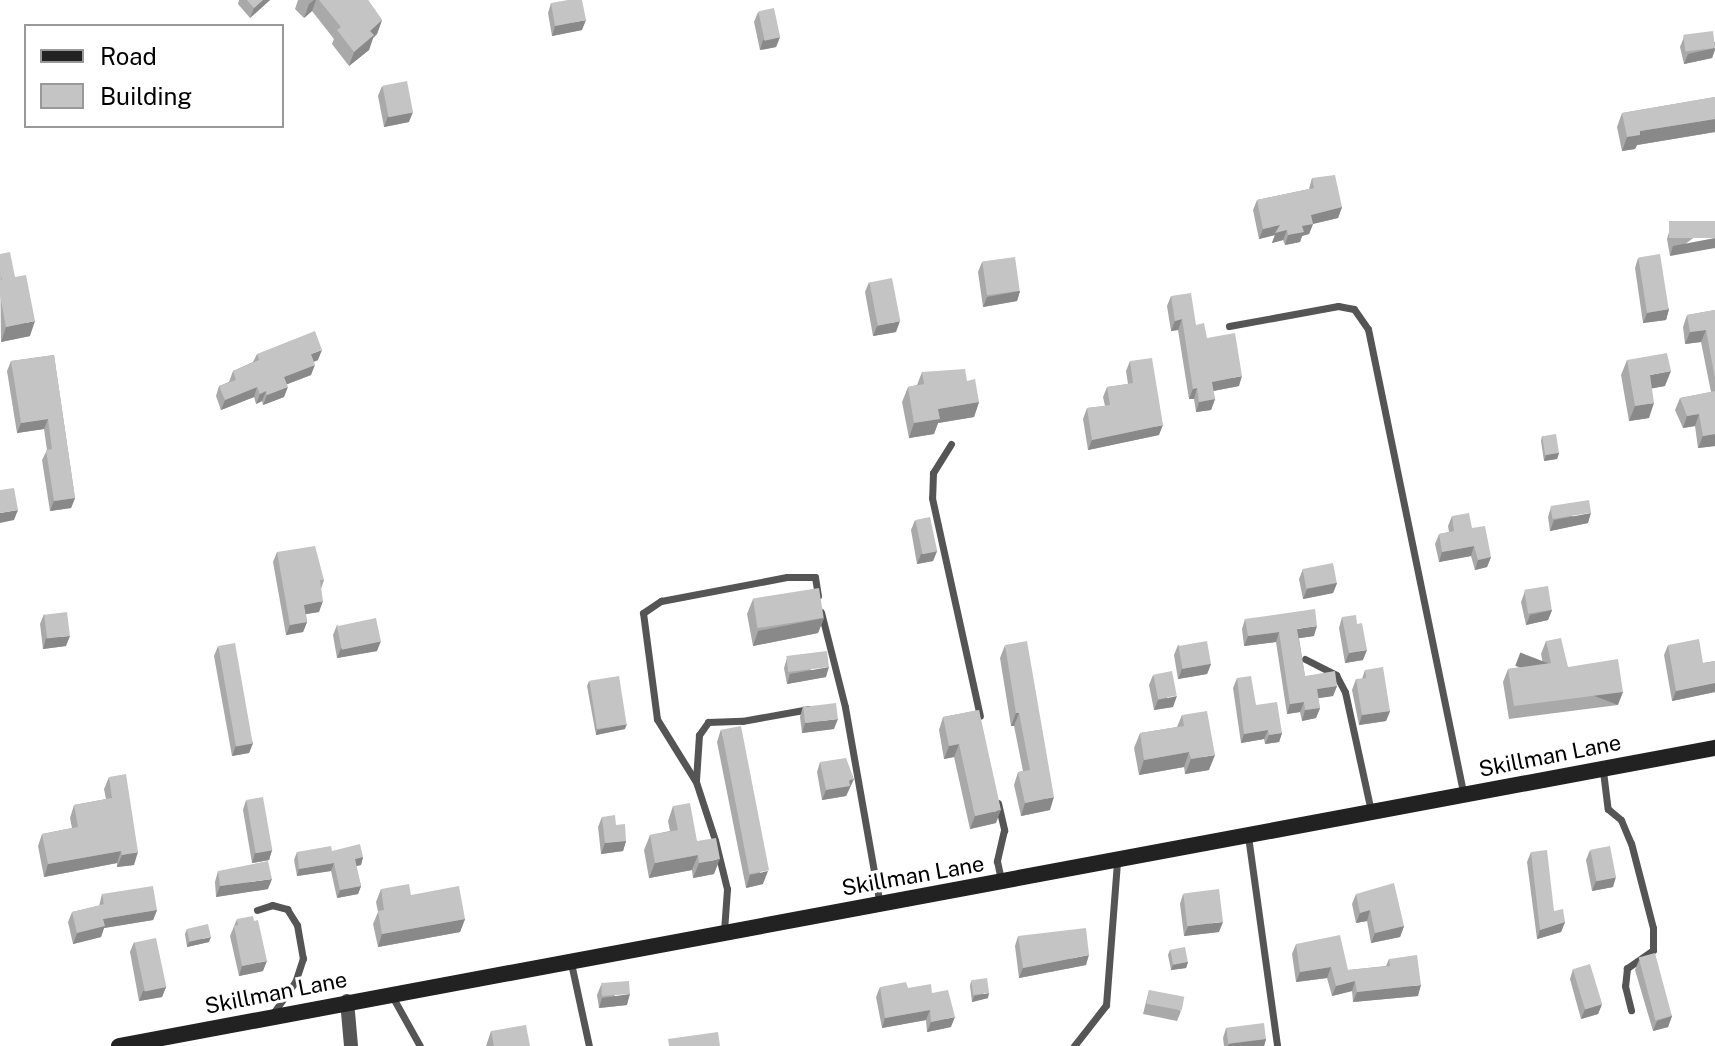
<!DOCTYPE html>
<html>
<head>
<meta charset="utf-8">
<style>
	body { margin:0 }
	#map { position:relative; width:1715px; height:1046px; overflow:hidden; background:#fff; font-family:"Public Sans",sans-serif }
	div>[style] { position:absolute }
	.lane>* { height:7px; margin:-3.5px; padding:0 3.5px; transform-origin:3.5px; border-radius:3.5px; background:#555 }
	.street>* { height:14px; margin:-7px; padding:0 7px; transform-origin:7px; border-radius:7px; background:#555 }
	.secondary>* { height:16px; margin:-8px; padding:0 8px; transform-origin:8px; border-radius:8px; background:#222 }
	.wall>* { inset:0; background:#a9a9a9 }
	.shaded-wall>* { inset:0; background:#898989; transform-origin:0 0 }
	.building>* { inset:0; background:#c4c4c4; transform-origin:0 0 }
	span { translate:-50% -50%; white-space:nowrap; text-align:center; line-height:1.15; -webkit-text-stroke:6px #fff; paint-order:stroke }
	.street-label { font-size:22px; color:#000 }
	.legend { position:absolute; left:24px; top:24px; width:260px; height:104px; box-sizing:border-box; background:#fff; border:2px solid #999; margin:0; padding:10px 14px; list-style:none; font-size:24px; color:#000 }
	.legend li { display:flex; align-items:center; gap:16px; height:40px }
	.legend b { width:40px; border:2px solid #999 }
</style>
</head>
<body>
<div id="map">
	<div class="lane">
		<div style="left:1229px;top:326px;width:111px;rotate:-10.4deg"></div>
		<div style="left:1338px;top:306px;width:16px;rotate:11deg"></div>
		<div style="left:1354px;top:309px;width:24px;rotate:55deg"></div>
		<div style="left:1368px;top:329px;width:474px;rotate:78.4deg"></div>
		<div style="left:951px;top:444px;width:34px;rotate:122deg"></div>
		<div style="left:933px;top:473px;width:25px;rotate:92deg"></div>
		<div style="left:932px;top:498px;width:223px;rotate:77.6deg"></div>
		<div style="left:821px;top:612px;width:98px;rotate:75.8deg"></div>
		<div style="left:845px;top:707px;width:201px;rotate:80deg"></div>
		<div style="left:1305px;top:659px;width:35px;rotate:27deg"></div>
		<div style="left:1336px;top:675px;width:19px;rotate:62deg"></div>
		<div style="left:1345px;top:692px;width:122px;rotate:77.7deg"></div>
		<div style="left:1603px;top:771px;width:38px;rotate:83deg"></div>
		<div style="left:1608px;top:809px;width:17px;rotate:40deg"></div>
		<div style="left:1621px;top:820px;width:25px;rotate:67deg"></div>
		<div style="left:1631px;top:843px;width:88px;rotate:75.5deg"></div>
		<div style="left:1653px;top:928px;width:22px;rotate:90deg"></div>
		<div style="left:1653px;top:950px;width:32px;rotate:145deg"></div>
		<div style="left:1627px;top:968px;width:18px;rotate:96deg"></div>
		<div style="left:1625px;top:986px;width:25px;rotate:76deg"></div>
		<div style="left:696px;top:780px;width:45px;rotate:-86.2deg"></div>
		<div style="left:699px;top:735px;width:16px;rotate:-55deg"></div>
		<div style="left:708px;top:722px;width:34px;rotate:-2deg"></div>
		<div style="left:742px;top:721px;width:68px;rotate:-10.2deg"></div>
		<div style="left:998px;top:803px;width:28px;rotate:77deg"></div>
		<div style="left:1004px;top:830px;width:32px;rotate:103deg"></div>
		<div style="left:997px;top:861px;width:19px;rotate:78deg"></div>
		<div style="left:1248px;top:836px;width:212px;rotate:82.1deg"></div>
		<div style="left:257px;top:910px;width:16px;rotate:-18deg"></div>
		<div style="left:272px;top:905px;width:16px;rotate:15deg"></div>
		<div style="left:287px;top:909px;width:19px;rotate:58deg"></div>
		<div style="left:297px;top:925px;width:34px;rotate:80deg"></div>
		<div style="left:303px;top:958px;width:25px;rotate:108deg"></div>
		<div style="left:295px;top:982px;width:39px;rotate:125deg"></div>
		<div style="left:724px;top:931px;width:42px;rotate:-85.9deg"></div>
		<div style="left:727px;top:889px;width:50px;rotate:-103.8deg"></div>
		<div style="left:715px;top:840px;width:61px;rotate:-108.1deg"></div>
		<div style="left:696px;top:782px;width:74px;rotate:-121.8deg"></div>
		<div style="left:657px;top:719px;width:107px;rotate:-97.5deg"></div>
		<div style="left:643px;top:613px;width:22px;rotate:-34deg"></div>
		<div style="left:661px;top:601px;width:128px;rotate:-10.8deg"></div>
		<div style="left:787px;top:577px;width:28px"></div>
		<div style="left:815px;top:577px;width:19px;rotate:81deg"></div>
		<div style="left:571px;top:963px;width:85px;rotate:77.8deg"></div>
		<div style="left:392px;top:996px;width:57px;rotate:60.8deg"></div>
		<div style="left:1074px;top:1046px;width:52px;rotate:-52deg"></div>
		<div style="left:1106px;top:1005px;width:144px;rotate:-85.6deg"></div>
	</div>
	<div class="street">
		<div style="left:347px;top:1001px;width:45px;rotate:84.9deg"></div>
	</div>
	<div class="secondary">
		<div style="left:119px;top:1046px;width:1624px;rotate:-10.58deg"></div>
	</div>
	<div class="wall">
		<div style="clip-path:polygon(239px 0,270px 0,250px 18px,238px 4px)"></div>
		<div style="clip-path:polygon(298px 0,368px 0,382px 20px,377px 34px,373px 38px,369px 50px,349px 66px,332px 44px,334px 39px,312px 11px,304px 18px,295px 9px)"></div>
		<div style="clip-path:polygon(551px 3px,582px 30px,552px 36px,548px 13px)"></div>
		<div style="clip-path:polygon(758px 12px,780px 37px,776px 47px,760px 50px,754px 22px)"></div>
		<div style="clip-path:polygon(1684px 37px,1715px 42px,1715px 51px,1712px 58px,1684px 64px,1680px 47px)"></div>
		<div style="clip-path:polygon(382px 86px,409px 122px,384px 127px,378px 96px)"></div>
		<div style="clip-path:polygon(1715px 97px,1715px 132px,1637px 145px,1635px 149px,1622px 151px,1617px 127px,1622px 113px)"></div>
		<div style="clip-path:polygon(1312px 178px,1342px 207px,1338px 218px,1313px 224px,1309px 234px,1302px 236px,1300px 242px,1285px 245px,1283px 240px,1272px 243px,1275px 235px,1259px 239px,1253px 210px,1257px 200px,1309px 189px)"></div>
		<div style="clip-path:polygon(1715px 221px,1670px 256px,1667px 239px,1670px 229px)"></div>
		<div style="clip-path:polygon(0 254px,15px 277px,30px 336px,1px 342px)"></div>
		<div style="clip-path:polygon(1638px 258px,1669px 309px,1666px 320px,1643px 323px,1635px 268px)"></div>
		<div style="clip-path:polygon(982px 262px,1020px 291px,1017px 301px,983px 307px,978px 272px)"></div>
		<div style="clip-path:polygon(869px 282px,896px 332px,873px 336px,865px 292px)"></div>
		<div style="clip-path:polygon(1171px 296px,1196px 325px,1239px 386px,1213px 391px,1215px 399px,1211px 410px,1196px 412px,1194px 399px,1189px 399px,1178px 330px,1171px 331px,1167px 306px)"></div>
		<div style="clip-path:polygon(1715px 310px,1715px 446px,1698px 448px,1695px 426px,1683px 428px,1675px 410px,1680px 398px,1711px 392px,1701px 342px,1685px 344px,1683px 327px,1687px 315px)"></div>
		<div style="clip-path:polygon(257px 354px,318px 360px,314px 362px,311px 375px,287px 384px,284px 397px,263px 405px,262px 401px,256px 404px,254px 397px,221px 410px,216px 396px,219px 386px,229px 382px,233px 371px,253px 362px)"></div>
		<div style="clip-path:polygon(54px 355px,75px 498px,71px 508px,50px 511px,42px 460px,47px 450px,44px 429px,17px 433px,7px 371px,11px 361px)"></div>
		<div style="clip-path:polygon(1627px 360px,1665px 386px,1652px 388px,1649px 418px,1629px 421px,1621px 375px)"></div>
		<div style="clip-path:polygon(1130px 361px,1159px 435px,1088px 450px,1083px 419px,1087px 408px,1105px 406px,1103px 397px,1107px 387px,1128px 384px,1126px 371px)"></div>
		<div style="clip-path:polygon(922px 372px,967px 381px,979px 402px,974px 417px,938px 423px,934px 434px,909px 438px,902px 402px,908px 387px,917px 385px)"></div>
		<div style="clip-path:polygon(1542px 436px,1559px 453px,1557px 459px,1544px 461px,1541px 441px)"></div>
		<div style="clip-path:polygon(1551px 507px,1588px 523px,1550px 531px,1548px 517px)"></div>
		<div style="clip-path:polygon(1452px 516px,1472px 528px,1491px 557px,1487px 567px,1475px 570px,1471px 556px,1439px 562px,1435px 544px,1439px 534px,1449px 532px,1448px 526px)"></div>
		<div style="clip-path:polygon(915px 520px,937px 551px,933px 561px,917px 564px,911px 530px)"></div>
		<div style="clip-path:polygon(277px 552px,324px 580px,321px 589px,319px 612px,306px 614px,307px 622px,303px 632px,286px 635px,273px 562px)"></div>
		<div style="clip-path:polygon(1303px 569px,1337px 583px,1333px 593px,1303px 599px,1299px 579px)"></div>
		<div style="clip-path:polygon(1525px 591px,1552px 610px,1548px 620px,1526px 625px,1521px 602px)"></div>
		<div style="clip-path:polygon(753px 599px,824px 618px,818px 633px,753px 646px,747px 614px)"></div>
		<div style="clip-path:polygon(44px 614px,66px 646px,43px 649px,40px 624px)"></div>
		<div style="clip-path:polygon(1342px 617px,1363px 660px,1345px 663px,1339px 628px)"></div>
		<div style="clip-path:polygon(1245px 619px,1314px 636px,1299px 638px,1305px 676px,1337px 686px,1333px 696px,1318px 698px,1320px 708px,1316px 718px,1302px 721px,1300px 712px,1287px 714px,1276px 642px,1244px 646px,1242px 629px)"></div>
		<div style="clip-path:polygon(337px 625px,377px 651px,337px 658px,333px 635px)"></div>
		<div style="clip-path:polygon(1546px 641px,1568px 667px,1618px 705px,1509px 719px,1503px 682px,1508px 669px,1543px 664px,1541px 654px)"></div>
		<div style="clip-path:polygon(1005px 645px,1050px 810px,1021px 816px,1014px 785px,1018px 772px,1023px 771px,1014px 726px,1011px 726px,1000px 658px)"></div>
		<div style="clip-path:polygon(1178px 645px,1211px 664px,1207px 674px,1178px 679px,1174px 655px)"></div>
		<div style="clip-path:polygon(1668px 645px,1703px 663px,1715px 661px,1715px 692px,1672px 701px,1664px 655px)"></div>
		<div style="clip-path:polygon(218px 646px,253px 743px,249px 753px,232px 756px,214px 656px)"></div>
		<div style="clip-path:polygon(787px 658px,826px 677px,787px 684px,784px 668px)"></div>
		<div style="clip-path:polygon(1365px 670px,1390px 711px,1386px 721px,1359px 725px,1352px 690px,1356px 679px,1362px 679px)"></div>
		<div style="clip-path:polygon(1153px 675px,1173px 707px,1154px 710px,1149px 685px)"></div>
		<div style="clip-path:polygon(1237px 678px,1256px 705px,1282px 733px,1279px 742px,1265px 744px,1264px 739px,1241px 743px,1233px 688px)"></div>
		<div style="clip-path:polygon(589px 681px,625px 729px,596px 735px,587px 686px)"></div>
		<div style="clip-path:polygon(803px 706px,834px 729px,802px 733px,800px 717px)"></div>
		<div style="clip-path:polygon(979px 710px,996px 823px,970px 829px,954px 757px,944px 759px,939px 730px,943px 717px)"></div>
		<div style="clip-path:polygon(1182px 715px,1209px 770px,1185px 774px,1184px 767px,1139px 775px,1134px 748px,1140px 733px,1177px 727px)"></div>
		<div style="clip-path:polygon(721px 729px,763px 884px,746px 888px,717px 742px)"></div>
		<div style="clip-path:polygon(820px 762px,854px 779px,846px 796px,822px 800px,817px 772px)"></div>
		<div style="clip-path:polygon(109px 777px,134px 865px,117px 867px,117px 863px,44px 877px,38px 846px,42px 834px,72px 828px,70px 818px,74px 805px,106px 799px,104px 789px)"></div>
		<div style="clip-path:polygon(246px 800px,272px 850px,269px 860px,252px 863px,243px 810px)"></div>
		<div style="clip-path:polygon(673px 806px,697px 841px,714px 874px,693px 878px,692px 870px,649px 878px,644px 850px,650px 835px,670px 831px,668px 821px)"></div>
		<div style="clip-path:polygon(602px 817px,616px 825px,626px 841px,623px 851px,601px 854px,598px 827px)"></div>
		<div style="clip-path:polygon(1590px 850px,1613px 887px,1592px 891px,1586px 860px)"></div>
		<div style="clip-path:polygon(332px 851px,363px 857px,361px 865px,356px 866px,361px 886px,358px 894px,337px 898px,331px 871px,297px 876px,294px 860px,297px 852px)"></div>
		<div style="clip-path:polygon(1531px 852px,1554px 911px,1565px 922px,1561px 932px,1537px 939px,1527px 862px)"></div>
		<div style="clip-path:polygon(218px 871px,268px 889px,216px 897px,215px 882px)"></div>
		<div style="clip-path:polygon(381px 889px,411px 895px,465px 919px,460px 932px,378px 947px,373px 924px,378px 912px,376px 902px)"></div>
		<div style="clip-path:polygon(102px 894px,157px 910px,153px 920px,104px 928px,101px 937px,73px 944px,68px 922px,72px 912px,99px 906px)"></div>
		<div style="clip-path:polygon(1183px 894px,1219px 932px,1184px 936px,1180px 904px)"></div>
		<div style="clip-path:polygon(1356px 894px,1404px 926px,1400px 937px,1371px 943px,1367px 921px,1356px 923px,1352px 904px)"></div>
		<div style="clip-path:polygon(237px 919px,263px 971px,239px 976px,230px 936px)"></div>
		<div style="clip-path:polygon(187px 929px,209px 942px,187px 947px,185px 934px)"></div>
		<div style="clip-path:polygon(1018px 936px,1086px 965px,1019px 978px,1015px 946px)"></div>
		<div style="clip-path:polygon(134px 942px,166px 987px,162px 997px,139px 1001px,130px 952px)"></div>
		<div style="clip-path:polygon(1296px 944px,1348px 970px,1386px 966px,1389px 959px,1418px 996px,1353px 1002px,1352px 991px,1332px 996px,1327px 978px,1296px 982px,1292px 954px)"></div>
		<div style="clip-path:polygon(1170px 950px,1188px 962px,1186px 968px,1171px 970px,1168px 955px)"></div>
		<div style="clip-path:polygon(1639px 960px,1672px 1016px,1668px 1027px,1653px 1031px,1635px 970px)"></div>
		<div style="clip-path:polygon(1573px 969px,1602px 1004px,1598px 1014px,1581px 1019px,1570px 979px)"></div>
		<div style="clip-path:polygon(971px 981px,988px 998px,972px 1002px,970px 986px)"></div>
		<div style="clip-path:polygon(601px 985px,627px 1005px,599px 1008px,597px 995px)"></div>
		<div style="clip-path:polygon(880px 987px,908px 988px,932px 993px,951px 1027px,927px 1032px,926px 1020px,882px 1028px,876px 997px)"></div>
		<div style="clip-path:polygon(1149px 990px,1181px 1011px,1177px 1021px,1143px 1014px)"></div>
		<div style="clip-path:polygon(1226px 1028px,1266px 1039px,1264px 1046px,1224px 1046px,1223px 1038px)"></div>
		<div style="clip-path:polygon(491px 1031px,530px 1046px,486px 1046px)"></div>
	</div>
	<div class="shaded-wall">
		<div style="clip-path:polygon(263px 0,270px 0,250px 18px,254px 8px)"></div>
		<div style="clip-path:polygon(314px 0,316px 0,312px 11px,304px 18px,309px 4px)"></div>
		<div style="clip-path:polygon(382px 20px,377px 34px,373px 38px,369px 50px,349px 66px,354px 52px,370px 31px)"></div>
		<div style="clip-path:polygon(586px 20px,582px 30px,552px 36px,555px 26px)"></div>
		<div style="clip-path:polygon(780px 37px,776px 47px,760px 50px,763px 40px)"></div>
		<div style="clip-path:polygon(1715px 48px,1712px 58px,1684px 64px,1688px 54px)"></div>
		<div style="clip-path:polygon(413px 112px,409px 122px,384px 127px,388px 116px)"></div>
		<div style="clip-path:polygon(1715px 119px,1715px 132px,1637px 145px,1635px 149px,1622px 151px,1627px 137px,1640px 131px)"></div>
		<div style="clip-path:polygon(1342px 207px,1338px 218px,1308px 225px,1313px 224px,1309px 234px,1302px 236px,1300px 242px,1285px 245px,1288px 235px,1302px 226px,1311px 215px)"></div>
		<div style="clip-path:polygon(1280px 225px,1287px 230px,1283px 240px,1272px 243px,1275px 235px,1259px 239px,1263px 229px)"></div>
		<div style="clip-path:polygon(1715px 238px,1715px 248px,1670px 256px,1673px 246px)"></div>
		<div style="clip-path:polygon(1020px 291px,1017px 301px,983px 307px,987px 297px)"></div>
		<div style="clip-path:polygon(1669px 309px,1666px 320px,1643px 323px,1647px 313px)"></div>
		<div style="clip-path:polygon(1182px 319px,1178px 330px,1171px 331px,1175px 321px)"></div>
		<div style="clip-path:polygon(35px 321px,30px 336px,1px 342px,6px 327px)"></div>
		<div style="clip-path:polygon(900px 321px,896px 332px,873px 336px,877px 326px)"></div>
		<div style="clip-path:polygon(1706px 330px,1701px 342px,1685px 344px,1690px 332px)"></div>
		<div style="clip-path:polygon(322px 350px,318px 360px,307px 364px,311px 354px)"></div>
		<div style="clip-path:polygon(315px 365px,311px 375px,280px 387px,284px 377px)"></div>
		<div style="clip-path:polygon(1671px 371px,1665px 386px,1644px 390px,1650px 375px)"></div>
		<div style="clip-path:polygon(1242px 376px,1239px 386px,1208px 392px,1212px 382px)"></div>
		<div style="clip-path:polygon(257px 387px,254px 397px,221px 410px,225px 400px)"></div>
		<div style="clip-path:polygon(288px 387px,284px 397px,263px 405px,267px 395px)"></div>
		<div style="clip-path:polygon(1197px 388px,1194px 399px,1189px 399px,1193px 389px)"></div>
		<div style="clip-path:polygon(266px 391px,262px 401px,256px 404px,260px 394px)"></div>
		<div style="clip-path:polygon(1215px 399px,1211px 410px,1196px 412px,1199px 402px)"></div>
		<div style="clip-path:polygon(979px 402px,974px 417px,938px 423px,934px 434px,909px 438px,914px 423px,938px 409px)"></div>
		<div style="clip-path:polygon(1654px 403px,1649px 418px,1629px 421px,1635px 406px)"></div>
		<div style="clip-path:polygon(1699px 414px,1695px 426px,1683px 428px,1687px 416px)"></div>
		<div style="clip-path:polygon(48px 419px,44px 429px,17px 433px,21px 423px)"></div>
		<div style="clip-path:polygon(1163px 425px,1159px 435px,1088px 450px,1092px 440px)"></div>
		<div style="clip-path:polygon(1715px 434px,1715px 446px,1698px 448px,1703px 436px)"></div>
		<div style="clip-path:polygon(1559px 453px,1557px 459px,1544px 461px,1546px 455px)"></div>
		<div style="clip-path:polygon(75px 498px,71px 508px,50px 511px,54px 501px)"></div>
		<div style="clip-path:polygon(18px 510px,14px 520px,0 523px,0 513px)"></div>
		<div style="clip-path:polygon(1591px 513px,1588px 523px,1550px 531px,1554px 520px)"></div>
		<div style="clip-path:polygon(1474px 546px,1471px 556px,1439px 562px,1442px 552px)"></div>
		<div style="clip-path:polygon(937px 551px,933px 561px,917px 564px,921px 554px)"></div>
		<div style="clip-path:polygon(1491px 557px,1487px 567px,1475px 570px,1478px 560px)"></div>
		<div style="clip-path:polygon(1337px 583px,1333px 593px,1303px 599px,1307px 589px)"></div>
		<div style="clip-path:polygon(323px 601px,319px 612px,300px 615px,304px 605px)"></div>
		<div style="clip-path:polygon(1552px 610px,1548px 620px,1526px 625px,1530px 615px)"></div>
		<div style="clip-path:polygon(824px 618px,818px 633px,753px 646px,758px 631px)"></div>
		<div style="clip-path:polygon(307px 622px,303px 632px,286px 635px,290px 625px)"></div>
		<div style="clip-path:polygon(1317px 626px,1314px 636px,1294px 639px,1297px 629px)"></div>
		<div style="clip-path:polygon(1279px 632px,1276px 642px,1244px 646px,1248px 636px)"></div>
		<div style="clip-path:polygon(70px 636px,66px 646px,43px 649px,46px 638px)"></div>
		<div style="clip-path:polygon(381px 641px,377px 651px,337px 658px,341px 648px)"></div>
		<div style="clip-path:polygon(1367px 650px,1363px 660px,1345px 663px,1349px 653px)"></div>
		<div style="clip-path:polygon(1211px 664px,1207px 674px,1178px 679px,1182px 669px)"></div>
		<div style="clip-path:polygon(829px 667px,826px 677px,787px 684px,790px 674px)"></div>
		<div style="clip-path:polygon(1715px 683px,1715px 692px,1672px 701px,1676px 691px)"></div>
		<div style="clip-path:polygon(1337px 686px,1333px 696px,1313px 699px,1317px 689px)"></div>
		<div style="left:1623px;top:692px;width:14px;height:110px;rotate:111deg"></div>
		<div style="clip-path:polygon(1177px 696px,1173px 707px,1154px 710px,1158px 700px)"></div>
		<div style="clip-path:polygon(1304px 702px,1300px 712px,1287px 714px,1290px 704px)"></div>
		<div style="clip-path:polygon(1320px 708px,1316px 718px,1302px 721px,1305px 710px)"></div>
		<div style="clip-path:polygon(1390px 711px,1386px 721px,1359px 725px,1362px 715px)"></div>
		<div style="clip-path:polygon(1016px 713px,1019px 713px,1014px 726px,1011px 726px)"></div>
		<div style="clip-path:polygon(838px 719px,834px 729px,802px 733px,805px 723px)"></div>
		<div style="clip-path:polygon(627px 724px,625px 729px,596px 735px,597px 730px)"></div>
		<div style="clip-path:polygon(1268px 730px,1264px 739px,1241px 743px,1244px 734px)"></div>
		<div style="clip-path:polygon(1282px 733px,1279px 742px,1265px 744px,1269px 735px)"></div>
		<div style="clip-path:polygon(253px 743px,249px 753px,232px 756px,236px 745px)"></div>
		<div style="clip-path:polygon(959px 744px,954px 757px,944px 759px,949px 746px)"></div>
		<div style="clip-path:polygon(1189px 752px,1184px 767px,1139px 775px,1144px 760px)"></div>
		<div style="clip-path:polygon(1215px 755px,1209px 770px,1185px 774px,1191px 759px)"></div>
		<div style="clip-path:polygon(854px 779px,846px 796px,822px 800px,826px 790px)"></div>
		<div style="clip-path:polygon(1054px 797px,1050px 810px,1021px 816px,1025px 803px)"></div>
		<div style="clip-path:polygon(1001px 810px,996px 823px,970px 829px,975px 816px)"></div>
		<div style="clip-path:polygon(626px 841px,623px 851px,601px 854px,605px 843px)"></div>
		<div style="clip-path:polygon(272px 850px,269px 860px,252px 863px,255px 853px)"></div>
		<div style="clip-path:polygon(121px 851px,117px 863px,44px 877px,48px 864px)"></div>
		<div style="clip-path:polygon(138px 852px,134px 865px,117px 867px,122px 855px)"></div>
		<div style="clip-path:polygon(698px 855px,692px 870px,649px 878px,655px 863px)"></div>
		<div style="clip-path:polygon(363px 857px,361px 865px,352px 867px,355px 859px)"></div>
		<div style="clip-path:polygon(720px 859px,714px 874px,693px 878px,699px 863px)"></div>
		<div style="clip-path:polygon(334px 863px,331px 871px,297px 876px,299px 869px)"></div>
		<div style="clip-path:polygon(768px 871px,763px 884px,746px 888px,750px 875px)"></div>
		<div style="clip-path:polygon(1616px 877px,1613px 887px,1592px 891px,1596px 881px)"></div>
		<div style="clip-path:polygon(272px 879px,268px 889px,216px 897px,220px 886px)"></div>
		<div style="clip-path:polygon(361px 886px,358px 894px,337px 898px,340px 890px)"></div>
		<div style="clip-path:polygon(157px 910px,153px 920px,104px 928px,101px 937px,73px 944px,77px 933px,103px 919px)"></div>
		<div style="clip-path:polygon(1370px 910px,1367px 921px,1356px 923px,1360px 913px)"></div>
		<div style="clip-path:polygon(465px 919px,460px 932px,378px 947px,382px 934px)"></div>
		<div style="clip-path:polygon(1223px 922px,1219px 932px,1184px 936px,1188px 926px)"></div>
		<div style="clip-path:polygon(1565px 922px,1561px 932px,1537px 939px,1540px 930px)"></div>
		<div style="clip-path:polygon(1404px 926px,1400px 937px,1371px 943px,1375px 933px)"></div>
		<div style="clip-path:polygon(211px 937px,209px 942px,187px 947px,189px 942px)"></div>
		<div style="clip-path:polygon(1089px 955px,1086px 965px,1019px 978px,1023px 968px)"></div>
		<div style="clip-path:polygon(267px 961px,263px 971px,239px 976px,242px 966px)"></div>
		<div style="clip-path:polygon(1188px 962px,1186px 968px,1171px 970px,1173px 965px)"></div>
		<div style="clip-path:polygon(1331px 967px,1327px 978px,1296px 982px,1300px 972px)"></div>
		<div style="clip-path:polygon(1355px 981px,1352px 991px,1332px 996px,1336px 986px)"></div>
		<div style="clip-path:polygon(1421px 985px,1418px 996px,1353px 1002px,1357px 992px)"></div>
		<div style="clip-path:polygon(166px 987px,162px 997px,139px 1001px,143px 991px)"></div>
		<div style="clip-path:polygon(989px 993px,988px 998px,972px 1002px,974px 996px)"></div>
		<div style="clip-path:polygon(630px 994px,627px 1005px,599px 1008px,602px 998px)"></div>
		<div style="clip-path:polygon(1602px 1004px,1598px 1014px,1581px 1019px,1585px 1009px)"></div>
		<div style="clip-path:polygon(930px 1010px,926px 1020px,882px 1028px,885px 1018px)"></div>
		<div style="clip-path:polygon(1672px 1016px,1668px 1027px,1653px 1031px,1657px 1021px)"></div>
		<div style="clip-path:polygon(955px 1017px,951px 1027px,927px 1032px,931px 1022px)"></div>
		<div style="clip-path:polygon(1266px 1039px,1264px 1046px,1228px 1046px,1229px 1044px)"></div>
	</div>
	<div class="building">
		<div style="clip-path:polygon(247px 0,263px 0,254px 8px)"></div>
		<div style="clip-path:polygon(319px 0,368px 0,382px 20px,370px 31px,374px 35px,354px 52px,337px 30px,341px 27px)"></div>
		<div style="clip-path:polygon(568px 0,582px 0,586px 20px,555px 26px,551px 3px)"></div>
		<div style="left:774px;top:8px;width:30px;height:16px;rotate:78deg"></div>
		<div style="left:1713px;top:31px;width:17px;height:30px;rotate:83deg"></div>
		<div style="left:407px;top:81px;width:32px;height:25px;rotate:79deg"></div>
		<div style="clip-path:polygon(1715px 97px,1715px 119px,1640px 131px,1640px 135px,1627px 137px,1622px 113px)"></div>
		<div style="clip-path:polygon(1335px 175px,1342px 207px,1311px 215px,1313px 224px,1302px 226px,1304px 232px,1288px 235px,1287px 230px,1275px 233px,1280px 225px,1263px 229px,1257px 200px,1314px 188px,1312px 178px)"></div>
		<div style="left:1715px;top:221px;width:17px;height:46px;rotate:90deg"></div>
		<div style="clip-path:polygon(10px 252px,15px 277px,26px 275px,35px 321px,6px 327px,0 295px,0 281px,2px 280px,0 273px,0 254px)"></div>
		<div style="left:1660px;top:254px;width:56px;height:22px;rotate:81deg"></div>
		<div style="left:1015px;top:257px;width:34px;height:33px;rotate:82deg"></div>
		<div style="left:892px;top:278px;width:44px;height:23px;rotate:79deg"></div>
		<div style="clip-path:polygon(1191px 293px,1196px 325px,1204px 323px,1207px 338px,1235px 333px,1242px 376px,1212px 382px,1215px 399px,1199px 402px,1197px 388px,1193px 389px,1182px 319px,1175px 321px,1171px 296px)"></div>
		<div style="clip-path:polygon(1715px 310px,1715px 378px,1706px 330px,1690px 332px,1687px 315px)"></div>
		<div style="clip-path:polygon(315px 331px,322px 350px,311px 354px,315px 365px,284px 377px,288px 387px,267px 395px,266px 391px,260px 394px,257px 387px,225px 400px,219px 386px,236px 380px,233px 371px,259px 360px,257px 354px)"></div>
		<div style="clip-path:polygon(1667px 353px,1671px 371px,1650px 375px,1654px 403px,1635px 406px,1627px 360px)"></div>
		<div style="clip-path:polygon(54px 355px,75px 498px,54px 501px,46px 450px,52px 449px,48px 419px,21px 423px,11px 361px)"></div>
		<div style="clip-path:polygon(1152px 358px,1163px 425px,1092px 440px,1087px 408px,1110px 405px,1107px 387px,1133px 383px,1130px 361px)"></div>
		<div style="clip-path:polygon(965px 369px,967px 381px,975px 379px,979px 402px,938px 409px,940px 419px,914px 423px,908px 387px,924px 384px,922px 372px)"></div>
		<div style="clip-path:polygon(1715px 391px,1715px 434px,1703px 436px,1699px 414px,1687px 416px,1680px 398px)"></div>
		<div style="left:1556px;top:434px;width:19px;height:14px;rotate:81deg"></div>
		<div style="clip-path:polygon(14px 488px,18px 510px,0 513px,0 490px)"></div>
		<div style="left:1589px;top:500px;width:13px;height:39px;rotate:81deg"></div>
		<div style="clip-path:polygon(1469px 513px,1472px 528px,1485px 526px,1491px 557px,1478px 560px,1474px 546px,1442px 552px,1439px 534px,1454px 531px,1452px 516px)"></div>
		<div style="left:930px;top:517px;width:35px;height:15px;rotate:78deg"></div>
		<div style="clip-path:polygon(315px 546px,324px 580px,320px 580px,323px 601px,304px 605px,307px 622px,290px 625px,277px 552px)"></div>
		<div style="left:1333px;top:563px;width:20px;height:31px;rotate:79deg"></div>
		<div style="left:1548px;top:586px;width:24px;height:24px;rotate:81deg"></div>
		<div style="left:819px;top:588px;width:30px;height:67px;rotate:81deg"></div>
		<div style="clip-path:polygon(1315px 609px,1317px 626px,1297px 629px,1305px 676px,1335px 671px,1337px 686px,1317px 689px,1320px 708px,1305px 710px,1304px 702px,1290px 704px,1279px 632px,1248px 636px,1245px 619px)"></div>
		<div style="left:67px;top:612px;width:24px;height:23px;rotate:83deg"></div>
		<div style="clip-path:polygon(1356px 615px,1357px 624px,1362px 623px,1367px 650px,1349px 653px,1342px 617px)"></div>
		<div style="left:376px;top:618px;width:24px;height:40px;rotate:78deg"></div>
		<div style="clip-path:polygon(1561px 638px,1568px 667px,1618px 659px,1623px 692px,1514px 706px,1508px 669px,1551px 663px,1546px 641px)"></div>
		<div style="clip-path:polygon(1699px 639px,1703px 663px,1715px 661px,1715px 683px,1676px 691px,1668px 645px)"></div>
		<div style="clip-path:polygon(1027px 641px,1054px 797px,1025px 803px,1018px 772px,1030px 770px,1019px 713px,1016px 713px,1005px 645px)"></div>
		<div style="left:1207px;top:641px;width:23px;height:29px;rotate:80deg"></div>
		<div style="left:235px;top:643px;width:102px;height:17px;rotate:80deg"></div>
		<div style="left:827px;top:651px;width:16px;height:41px;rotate:83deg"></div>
		<div style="clip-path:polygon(1383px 667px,1390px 711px,1362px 715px,1356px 679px,1366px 678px,1365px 670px)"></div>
		<div style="left:1172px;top:671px;width:25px;height:19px;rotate:79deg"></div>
		<div style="left:619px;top:676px;width:49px;height:30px;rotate:81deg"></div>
		<div style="clip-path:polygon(1251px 676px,1256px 705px,1277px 702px,1282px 733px,1269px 735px,1268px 730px,1244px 734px,1237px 678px)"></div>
		<div style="left:836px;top:703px;width:16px;height:33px;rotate:83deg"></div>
		<div style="clip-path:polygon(979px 710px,1001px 810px,975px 816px,959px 744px,949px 746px,943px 717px)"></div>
		<div style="clip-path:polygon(1207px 711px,1215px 755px,1191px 759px,1189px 752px,1144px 760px,1140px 733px,1184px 726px,1182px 715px)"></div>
		<div style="left:741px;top:726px;width:147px;height:20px;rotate:79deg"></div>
		<div style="clip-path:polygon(846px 758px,854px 779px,849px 780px,850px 786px,826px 790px,820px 762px)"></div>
		<div style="clip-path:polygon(126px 774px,138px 852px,122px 855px,121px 851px,48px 864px,42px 834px,78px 827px,74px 805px,112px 798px,109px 777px)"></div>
		<div style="left:263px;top:797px;width:54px;height:17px;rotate:80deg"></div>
		<div style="clip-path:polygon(690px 803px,697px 841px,716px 838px,720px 859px,699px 863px,698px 855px,655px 863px,650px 835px,678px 830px,673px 806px)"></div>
		<div style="clip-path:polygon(615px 815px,616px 825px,625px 824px,626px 841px,605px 843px,602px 817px)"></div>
		<div style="clip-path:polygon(360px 844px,363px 857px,355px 859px,361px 886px,340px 890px,334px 863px,299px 869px,297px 852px,331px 846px,332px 851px)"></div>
		<div style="left:1610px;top:846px;width:32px;height:20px;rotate:79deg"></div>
		<div style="clip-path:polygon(1547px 850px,1554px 911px,1563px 909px,1565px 922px,1540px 930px,1531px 852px)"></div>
		<div style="clip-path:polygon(268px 861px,272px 879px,220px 886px,218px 871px)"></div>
		<div style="clip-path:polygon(1394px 883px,1404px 926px,1375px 933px,1370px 910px,1360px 913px,1356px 894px)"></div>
		<div style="clip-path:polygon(409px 884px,411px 895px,459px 886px,465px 919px,382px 934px,378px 911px,384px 910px,381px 889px)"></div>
		<div style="clip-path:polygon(153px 886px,157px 910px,103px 919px,105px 926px,77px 933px,72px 912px,104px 904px,102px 894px)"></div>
		<div style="left:1219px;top:889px;width:33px;height:36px;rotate:83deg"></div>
		<div style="clip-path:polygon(253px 916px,254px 921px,258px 920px,267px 961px,242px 966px,234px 926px,238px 925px,237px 919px)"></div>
		<div style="left:208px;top:924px;width:13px;height:22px;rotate:77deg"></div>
		<div style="clip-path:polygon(1086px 928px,1089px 955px,1023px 968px,1018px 936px)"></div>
		<div style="clip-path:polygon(1340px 935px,1348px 970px,1390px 966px,1389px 959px,1417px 955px,1421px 985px,1357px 992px,1355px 981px,1336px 986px,1331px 967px,1300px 972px,1296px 944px)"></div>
		<div style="left:156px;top:938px;width:50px;height:22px;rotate:78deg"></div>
		<div style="left:1185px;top:947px;width:15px;height:15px;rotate:79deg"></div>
		<div style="left:1655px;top:953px;width:65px;height:17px;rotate:75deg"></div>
		<div style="left:1590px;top:964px;width:42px;height:18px;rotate:73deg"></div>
		<div style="left:987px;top:978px;width:15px;height:16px;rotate:82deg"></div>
		<div style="left:629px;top:981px;width:13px;height:28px;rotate:86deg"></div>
		<div style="clip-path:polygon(906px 982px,908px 988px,931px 984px,932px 993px,948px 990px,955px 1017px,931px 1022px,930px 1010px,885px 1018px,880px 987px)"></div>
		<div style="left:1149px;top:990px;width:36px;height:14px;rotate:11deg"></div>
		<div style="left:1264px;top:1023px;width:16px;height:38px;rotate:83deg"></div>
		<div style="clip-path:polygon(526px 1025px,530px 1046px,494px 1046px,491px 1031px)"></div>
		<div style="clip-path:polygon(718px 1032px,720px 1046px,669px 1046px,668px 1039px)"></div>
	</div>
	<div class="street-label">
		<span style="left:1550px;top:756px;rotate:-11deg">Skillman Lane</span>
		<span style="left:913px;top:876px;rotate:-10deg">Skillman Lane</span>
		<span style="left:276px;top:993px;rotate:-11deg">Skillman Lane</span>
	</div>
	<ul class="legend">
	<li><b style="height:10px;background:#222"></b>Road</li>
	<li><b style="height:22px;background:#c4c4c4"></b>Building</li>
	</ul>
</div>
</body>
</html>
